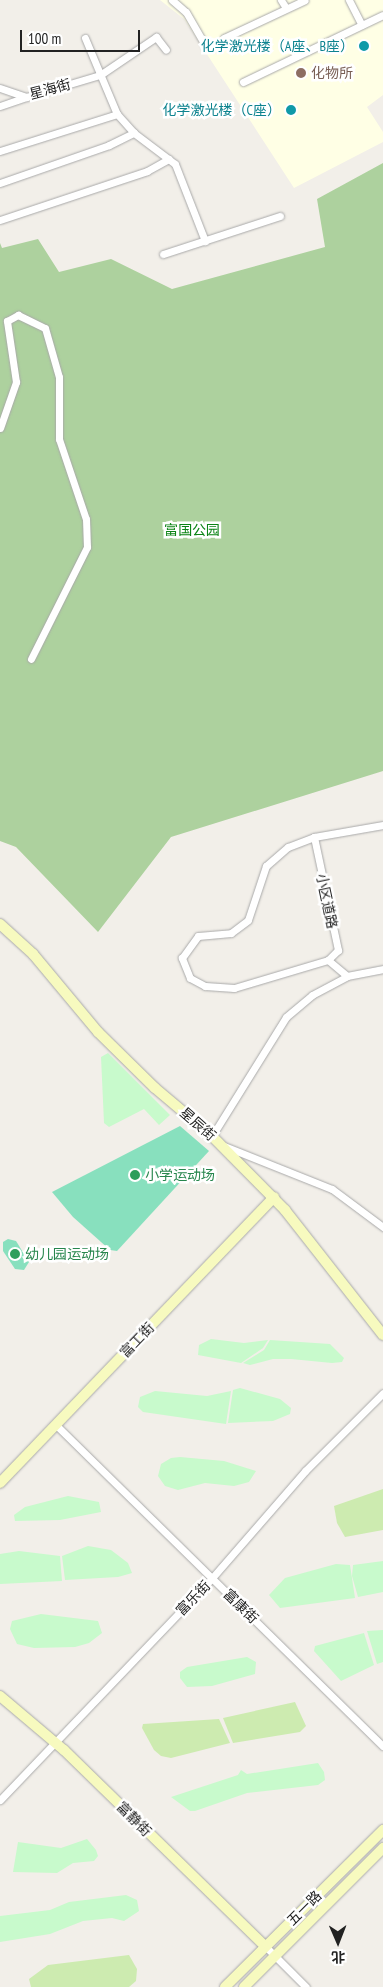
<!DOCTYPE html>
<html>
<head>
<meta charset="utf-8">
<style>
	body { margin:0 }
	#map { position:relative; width:383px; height:1987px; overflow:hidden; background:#f2efe9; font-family:"PT Sans Narrow","Noto Sans SC",sans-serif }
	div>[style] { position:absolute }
	.education>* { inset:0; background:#ffffe5 }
	.grass>* { inset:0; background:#cdebb0 }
	.forest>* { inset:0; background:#add19e }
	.park>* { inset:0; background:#c8facc }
	.pitch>* { inset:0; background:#88e0be }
	.roads { filter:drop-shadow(0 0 1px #a9a9a9) drop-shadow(0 0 1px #a9a9a9) }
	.street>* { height:7px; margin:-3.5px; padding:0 3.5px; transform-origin:3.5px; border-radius:3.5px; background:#fff }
	.secondary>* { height:10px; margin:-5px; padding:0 5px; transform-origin:5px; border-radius:5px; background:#f7fabf }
	.dots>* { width:14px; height:14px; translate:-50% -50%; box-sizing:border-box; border:2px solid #fff; border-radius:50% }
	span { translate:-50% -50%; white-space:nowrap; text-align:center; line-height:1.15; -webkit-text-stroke:5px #fff; paint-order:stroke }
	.culture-label { font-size:14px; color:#0d838f }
	.right { translate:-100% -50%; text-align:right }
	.education-label { font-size:14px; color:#785e54 }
	.left { translate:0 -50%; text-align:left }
	.street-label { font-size:14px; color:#222 }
	.park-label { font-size:14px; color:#0c8416 }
	.leisure-label { font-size:14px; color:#27864d }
	.north { position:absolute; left:313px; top:1917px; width:50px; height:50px; -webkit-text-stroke:4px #fff; paint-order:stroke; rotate:179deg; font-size:14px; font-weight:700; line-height:20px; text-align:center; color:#222 }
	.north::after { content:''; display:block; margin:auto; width:18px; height:22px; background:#222; clip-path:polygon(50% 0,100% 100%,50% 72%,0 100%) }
	.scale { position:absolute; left:20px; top:30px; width:120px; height:22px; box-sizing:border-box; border:2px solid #222; border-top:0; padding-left:6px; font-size:15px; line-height:18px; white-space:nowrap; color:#222; -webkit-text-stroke:4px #fff; paint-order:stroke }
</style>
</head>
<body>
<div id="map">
	<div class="education">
		<div style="clip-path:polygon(160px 0,383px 0,383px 95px,367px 107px,383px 132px,383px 142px,294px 188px,184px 19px)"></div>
	</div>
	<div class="grass">
		<div style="clip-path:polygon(383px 1489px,383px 1530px,345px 1537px,337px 1523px,334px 1506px)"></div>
		<div style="clip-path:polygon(295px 1702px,306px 1726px,300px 1732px,233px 1743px,223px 1718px)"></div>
		<div style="clip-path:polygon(219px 1719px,230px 1743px,171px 1758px,161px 1756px,154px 1750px,142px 1728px,143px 1724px)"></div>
		<div style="clip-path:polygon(129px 1955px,137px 1969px,136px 1981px,129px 1987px,31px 1987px,29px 1979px,48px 1965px)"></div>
	</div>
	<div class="forest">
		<div style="clip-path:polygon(383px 163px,383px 771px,171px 837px,98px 932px,16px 847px,0 841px,0 243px,2px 248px,38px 239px,59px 272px,111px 259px,172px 289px,325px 247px,317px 199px)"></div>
	</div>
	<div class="park">
		<div style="clip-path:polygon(108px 1053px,170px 1115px,159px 1125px,144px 1109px,109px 1127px,104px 1123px,101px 1057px)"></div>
		<div style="clip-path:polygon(211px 1339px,244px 1343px,268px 1340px,263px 1348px,241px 1363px,198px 1355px,199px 1345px)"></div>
		<div style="clip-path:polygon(270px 1340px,330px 1344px,344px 1358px,342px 1362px,332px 1363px,291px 1359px,273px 1359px,250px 1365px,243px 1363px,264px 1350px)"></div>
		<div style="clip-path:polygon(240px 1388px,280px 1399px,291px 1408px,290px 1414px,273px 1421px,228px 1423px,233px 1390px)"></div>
		<div style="clip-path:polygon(155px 1391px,207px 1396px,231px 1391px,226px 1424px,143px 1412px,138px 1407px,140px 1397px)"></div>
		<div style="clip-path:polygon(180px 1457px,224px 1461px,256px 1471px,249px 1482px,234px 1486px,205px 1483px,178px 1490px,165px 1486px,158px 1476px,161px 1464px,171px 1458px)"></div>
		<div style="clip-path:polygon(68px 1496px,99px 1502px,101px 1512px,60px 1520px,15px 1521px,14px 1515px,25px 1507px)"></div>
		<div style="clip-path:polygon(88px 1546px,111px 1550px,128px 1563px,132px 1573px,118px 1577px,65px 1580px,62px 1556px)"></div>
		<div style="clip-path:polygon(19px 1551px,60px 1556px,62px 1581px,0 1584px,0 1554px)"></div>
		<div style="clip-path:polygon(383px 1561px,383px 1592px,358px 1597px,352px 1576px,353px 1565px)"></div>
		<div style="clip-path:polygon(336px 1564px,350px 1565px,355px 1598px,280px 1608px,269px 1595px,285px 1578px)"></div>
		<div style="clip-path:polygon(41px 1614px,98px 1621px,102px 1633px,89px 1643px,75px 1647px,34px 1648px,17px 1644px,10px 1629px,12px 1621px)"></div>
		<div style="clip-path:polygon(383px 1630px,383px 1662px,377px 1664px,367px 1631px)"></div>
		<div style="clip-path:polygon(364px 1633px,374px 1665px,341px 1681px,314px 1651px,315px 1646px)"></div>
		<div style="clip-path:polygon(247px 1657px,256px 1662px,255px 1674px,212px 1686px,187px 1687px,180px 1678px,180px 1672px,187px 1667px)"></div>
		<div style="clip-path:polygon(318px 1763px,324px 1772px,325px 1780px,318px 1785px,247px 1793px,195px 1811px,190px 1811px,171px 1797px,238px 1775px,241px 1770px,247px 1774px)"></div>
		<div style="clip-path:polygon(87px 1839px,96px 1850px,98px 1856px,94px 1861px,73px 1863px,57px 1873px,13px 1872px,18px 1842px,61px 1848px)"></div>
		<div style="clip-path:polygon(126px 1895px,137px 1900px,139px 1911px,124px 1921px,112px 1918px,83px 1921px,50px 1934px,0 1942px,0 1916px,50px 1910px,69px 1902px)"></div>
	</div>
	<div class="pitch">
		<div style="clip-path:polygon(180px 1126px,209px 1151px,117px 1251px,110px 1250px,73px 1217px,52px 1192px)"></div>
		<div style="clip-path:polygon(8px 1239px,16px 1241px,29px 1262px,24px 1270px,15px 1269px,3px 1251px,3px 1242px)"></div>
	</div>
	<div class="roads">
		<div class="street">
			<div style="left:172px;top:0;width:18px;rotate:41deg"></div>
			<div style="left:186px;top:12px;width:38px;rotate:60deg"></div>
			<div style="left:205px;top:45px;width:13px;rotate:9deg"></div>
			<div style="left:218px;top:47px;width:11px;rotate:-56deg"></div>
			<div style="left:224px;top:38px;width:89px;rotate:-25.1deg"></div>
			<div style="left:281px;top:0;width:9px;rotate:58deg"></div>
			<div style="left:349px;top:0;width:28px;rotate:63deg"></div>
			<div style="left:85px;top:38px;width:82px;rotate:67.2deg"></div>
			<div style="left:117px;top:114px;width:25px;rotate:48deg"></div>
			<div style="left:134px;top:133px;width:51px;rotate:37.1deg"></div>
			<div style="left:175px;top:164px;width:83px;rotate:68.7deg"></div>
			<div style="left:243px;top:82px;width:155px;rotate:-25.6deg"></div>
			<div style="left:0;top:88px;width:28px;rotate:19deg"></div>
			<div style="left:26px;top:97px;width:77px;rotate:-16.6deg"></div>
			<div style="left:100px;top:75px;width:68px;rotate:-34.2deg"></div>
			<div style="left:156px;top:37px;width:16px;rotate:52deg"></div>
			<div style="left:0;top:106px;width:28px;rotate:-19deg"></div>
			<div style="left:0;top:151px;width:123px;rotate:-17.5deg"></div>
			<div style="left:0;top:183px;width:115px;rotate:-19.2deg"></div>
			<div style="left:109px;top:145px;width:28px;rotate:-26deg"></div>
			<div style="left:0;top:220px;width:155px;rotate:-18.4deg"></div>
			<div style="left:147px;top:171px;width:25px;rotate:-29deg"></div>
			<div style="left:163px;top:254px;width:123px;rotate:-18deg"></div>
			<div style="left:0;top:428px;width:49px;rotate:-70.8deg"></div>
			<div style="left:16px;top:382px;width:62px;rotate:-98.4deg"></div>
			<div style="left:7px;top:321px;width:13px;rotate:-29deg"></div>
			<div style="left:18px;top:315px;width:30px;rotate:26deg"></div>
			<div style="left:45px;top:328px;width:51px;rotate:74.1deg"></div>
			<div style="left:59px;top:377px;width:62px;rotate:90deg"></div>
			<div style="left:59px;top:439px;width:84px;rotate:71.4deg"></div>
			<div style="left:86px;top:519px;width:28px;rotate:88deg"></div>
			<div style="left:87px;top:547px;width:125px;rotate:116.6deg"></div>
			<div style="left:314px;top:837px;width:116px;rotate:78deg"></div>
			<div style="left:338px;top:950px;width:14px;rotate:135deg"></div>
			<div style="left:347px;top:976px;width:25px;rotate:-140deg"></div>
			<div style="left:328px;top:960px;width:98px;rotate:163.4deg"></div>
			<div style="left:234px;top:988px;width:29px;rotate:-176deg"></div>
			<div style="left:205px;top:986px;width:17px;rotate:-152deg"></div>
			<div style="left:190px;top:978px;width:22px;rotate:-112deg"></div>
			<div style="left:182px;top:958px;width:27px;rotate:-54deg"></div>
			<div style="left:198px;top:936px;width:33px;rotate:-5deg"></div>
			<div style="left:231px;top:933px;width:21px;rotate:-37deg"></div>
			<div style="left:248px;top:920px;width:57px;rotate:-71.6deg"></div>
			<div style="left:266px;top:866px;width:29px;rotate:-41deg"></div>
			<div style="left:288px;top:847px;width:28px;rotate:-21deg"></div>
			<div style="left:314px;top:837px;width:70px;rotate:-9.9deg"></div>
			<div style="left:212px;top:1136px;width:140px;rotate:-58.1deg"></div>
			<div style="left:286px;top:1017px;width:34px;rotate:-40deg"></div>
			<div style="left:312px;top:995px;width:40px;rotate:-28deg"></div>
			<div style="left:347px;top:976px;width:37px;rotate:-11deg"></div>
			<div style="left:224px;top:1146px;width:116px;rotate:21.7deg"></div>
			<div style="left:332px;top:1189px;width:64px;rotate:36.7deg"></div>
			<div style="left:56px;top:1425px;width:458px;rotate:44.5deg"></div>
			<div style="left:0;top:1800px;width:307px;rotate:-46.3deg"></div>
			<div style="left:212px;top:1578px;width:142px;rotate:-49deg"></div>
			<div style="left:305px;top:1471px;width:110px;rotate:-45deg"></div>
			<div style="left:265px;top:1946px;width:58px;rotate:45deg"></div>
		</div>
		<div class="secondary">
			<div style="left:0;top:924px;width:45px;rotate:42.3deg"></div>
			<div style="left:33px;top:954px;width:102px;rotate:50.2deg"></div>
			<div style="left:98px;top:1032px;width:80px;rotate:44.5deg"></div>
			<div style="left:155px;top:1088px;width:75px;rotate:40.1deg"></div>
			<div style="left:212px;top:1136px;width:104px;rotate:45.4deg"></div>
			<div style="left:285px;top:1210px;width:159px;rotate:51.9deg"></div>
			<div style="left:0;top:1483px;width:396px;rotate:-46.2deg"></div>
			<div style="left:0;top:1696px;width:84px;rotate:40.2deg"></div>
			<div style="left:64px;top:1750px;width:281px;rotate:44.3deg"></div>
			<div style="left:225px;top:1987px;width:223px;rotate:-44.8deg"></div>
			<div style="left:244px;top:1987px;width:197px;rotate:-45deg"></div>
		</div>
	</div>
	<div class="dots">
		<div style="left:364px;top:46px;background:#0f9aa8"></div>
		<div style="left:301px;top:73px;background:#8d6e63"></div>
		<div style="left:291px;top:110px;background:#0f9aa8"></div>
		<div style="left:135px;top:1175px;background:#2e9e5b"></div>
		<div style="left:15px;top:1254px;background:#2e9e5b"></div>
	</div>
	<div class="culture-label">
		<span class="right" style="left:354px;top:46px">化学激光楼（A座、B座）</span>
		<span class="right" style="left:281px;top:110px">化学激光楼（C座）</span>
	</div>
	<div class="education-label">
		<span class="left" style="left:311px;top:73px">化物所</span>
	</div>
	<div class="street-label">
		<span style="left:50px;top:89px;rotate:-15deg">星海街</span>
		<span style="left:327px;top:901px;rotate:78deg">小区道路</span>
		<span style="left:198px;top:1124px;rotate:41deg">星辰街</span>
		<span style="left:137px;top:1340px;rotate:-46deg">富工街</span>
		<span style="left:193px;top:1598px;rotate:-46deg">富乐街</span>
		<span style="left:241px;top:1606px;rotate:44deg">富康街</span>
		<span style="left:134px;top:1819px;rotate:45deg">富静街</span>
		<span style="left:304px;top:1908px;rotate:-45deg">五一路</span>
	</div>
	<div class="park-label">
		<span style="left:192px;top:530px">富国公园</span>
	</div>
	<div class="leisure-label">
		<span class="left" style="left:145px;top:1175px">小学运动场</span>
		<span class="left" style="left:25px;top:1254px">幼儿园运动场</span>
	</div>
	<div class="north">北</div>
	<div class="scale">100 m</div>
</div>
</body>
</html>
